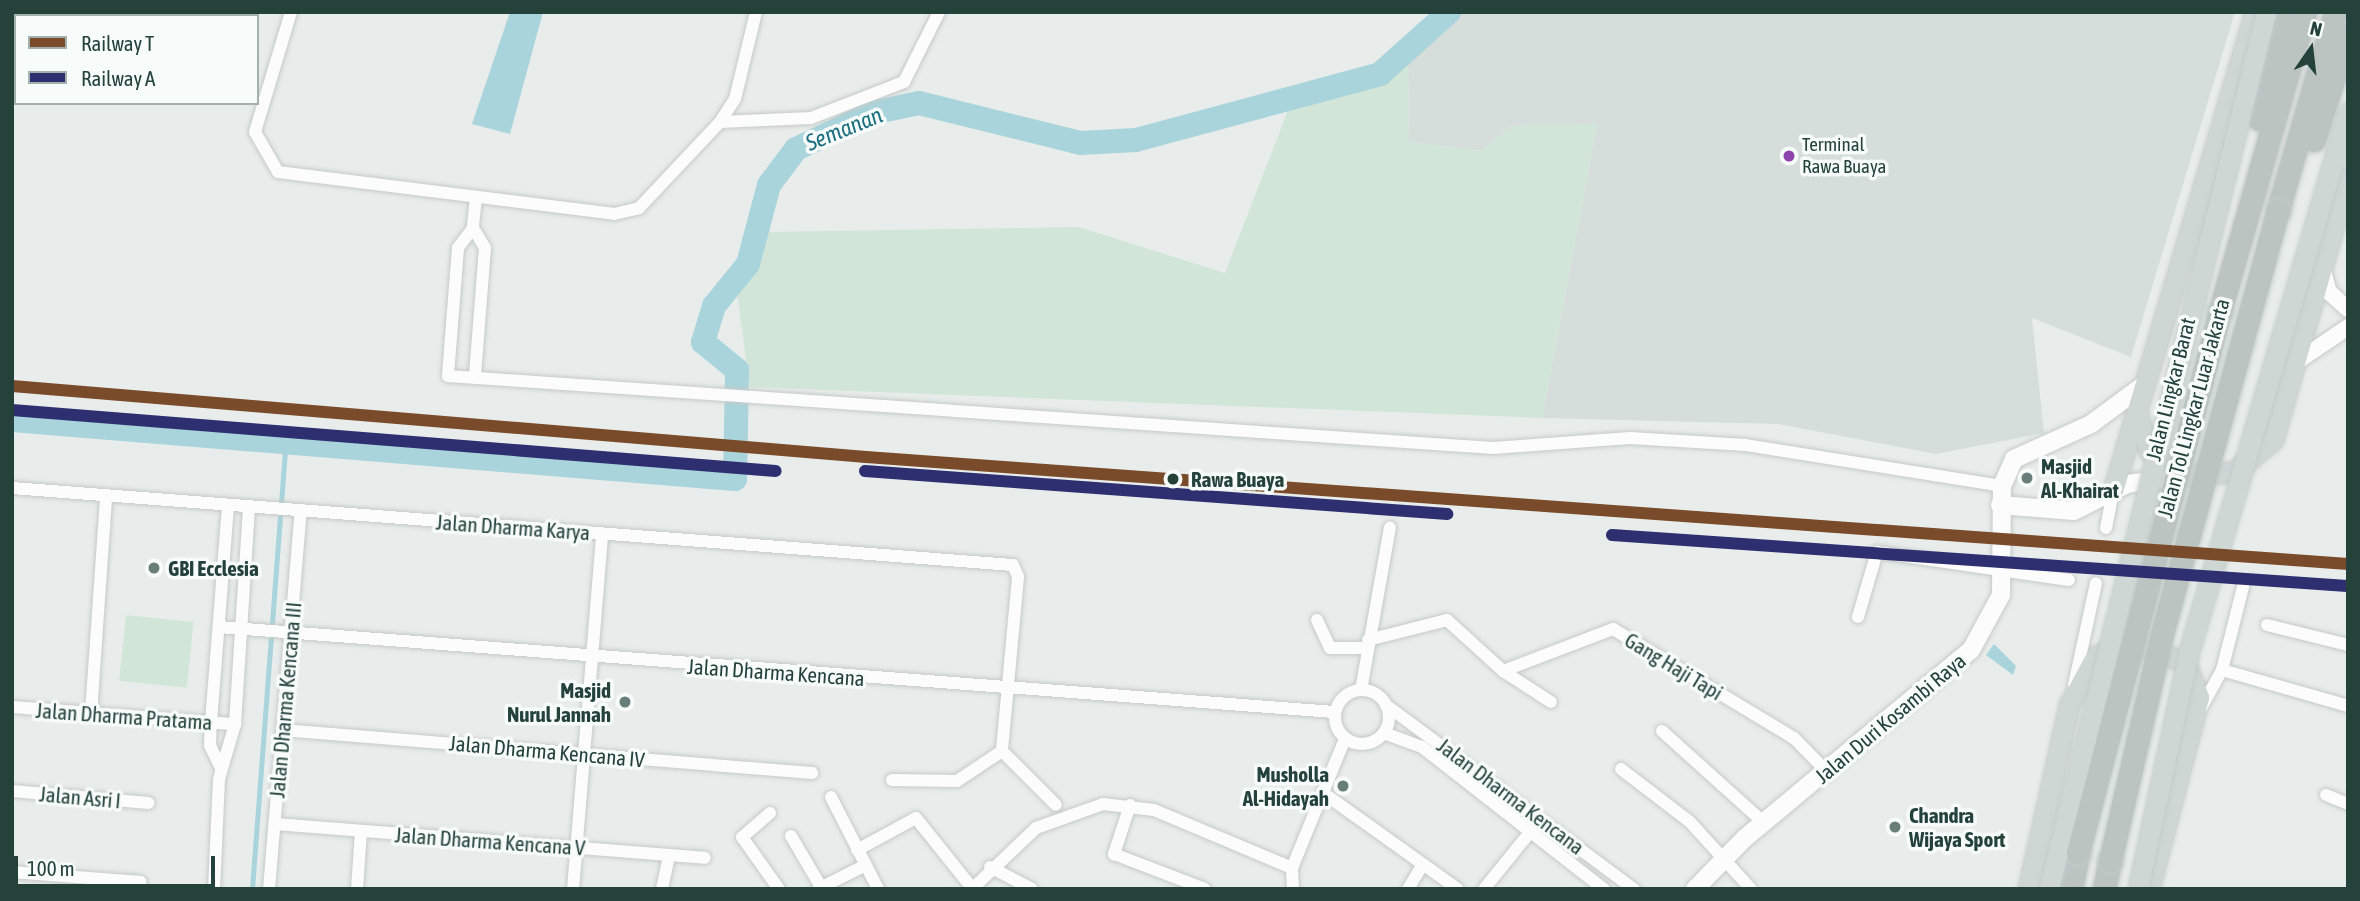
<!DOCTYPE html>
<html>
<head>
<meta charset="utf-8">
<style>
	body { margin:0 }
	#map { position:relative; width:2360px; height:901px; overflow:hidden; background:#e8edeb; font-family:"Asap Condensed",sans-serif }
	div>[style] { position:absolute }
	.built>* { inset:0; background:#d6dedb }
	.green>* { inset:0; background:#d1e6d8; transform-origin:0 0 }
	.water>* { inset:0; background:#a9d4db }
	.stream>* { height:4.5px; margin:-2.25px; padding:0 2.25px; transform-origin:2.25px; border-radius:2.25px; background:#a9d4db }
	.river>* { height:24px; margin:-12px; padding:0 12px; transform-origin:12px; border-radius:12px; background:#a9d4db }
	.roads { filter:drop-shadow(0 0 2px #c5cac8) drop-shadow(0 0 2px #c5cac8) }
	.minor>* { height:12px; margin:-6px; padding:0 6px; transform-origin:6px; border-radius:6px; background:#fcfcfc }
	.minor>.ring { margin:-6px; padding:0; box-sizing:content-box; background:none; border:12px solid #fcfcfc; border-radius:50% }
	.tertiary>* { height:16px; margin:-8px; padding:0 8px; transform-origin:8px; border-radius:8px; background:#fcfcfc }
	.secondary>* { height:18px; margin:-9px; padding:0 9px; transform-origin:9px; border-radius:9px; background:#fcfcfc }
	.primary>* { height:19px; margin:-9.5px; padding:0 9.5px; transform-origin:9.5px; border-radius:9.5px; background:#cfd7d5 }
	.motorway>* { height:23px; margin:-11.5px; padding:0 11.5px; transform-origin:11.5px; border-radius:11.5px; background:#bcc4c2 }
	.bridges { filter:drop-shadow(0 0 2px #c3ccc9) drop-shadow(0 0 2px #c3ccc9) }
	.primary-bridge>* { height:19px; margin:-9.5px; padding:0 9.5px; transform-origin:9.5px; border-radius:9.5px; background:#cfd7d5 }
	.motorway-bridge>* { height:23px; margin:-11.5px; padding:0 11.5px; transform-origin:11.5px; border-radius:11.5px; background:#bcc4c2 }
	.rail-1>* { height:12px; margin:-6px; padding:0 6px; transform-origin:6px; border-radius:6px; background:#7a4b2a }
	.rail-2>* { height:12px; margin:-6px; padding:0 6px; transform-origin:6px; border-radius:6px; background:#2e2f70 }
	.dots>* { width:19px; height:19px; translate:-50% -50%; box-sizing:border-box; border:4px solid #f7fbf9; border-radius:50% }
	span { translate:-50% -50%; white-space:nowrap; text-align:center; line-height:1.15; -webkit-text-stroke:7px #f7fbf9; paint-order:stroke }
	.bus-label { font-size:19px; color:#24423a }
	.left { translate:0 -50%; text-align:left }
	.street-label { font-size:21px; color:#24423a }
	.poi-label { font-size:21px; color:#24423a; font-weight:700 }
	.right { translate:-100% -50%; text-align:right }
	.stop-label { font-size:21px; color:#24423a; font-weight:700 }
	.water-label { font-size:23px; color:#1c6f80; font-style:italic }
	.frame { position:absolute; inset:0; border:14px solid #24423a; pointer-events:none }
	.legend { position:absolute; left:14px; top:14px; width:245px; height:91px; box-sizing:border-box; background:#f7fbf9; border:2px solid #a3b1ad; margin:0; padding:9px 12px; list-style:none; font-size:21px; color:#24423a }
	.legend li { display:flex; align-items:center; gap:14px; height:35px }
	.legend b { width:35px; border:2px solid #a3b1ad }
	.north { position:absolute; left:2276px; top:14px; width:70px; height:70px; -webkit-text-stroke:5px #f7fbf9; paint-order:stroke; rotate:14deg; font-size:19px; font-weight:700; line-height:28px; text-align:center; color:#24423a }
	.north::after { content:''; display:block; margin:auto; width:24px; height:32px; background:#24423a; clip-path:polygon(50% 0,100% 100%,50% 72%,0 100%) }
	.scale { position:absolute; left:14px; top:856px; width:201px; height:32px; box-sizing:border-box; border:4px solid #24423a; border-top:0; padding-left:9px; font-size:21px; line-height:24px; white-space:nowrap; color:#24423a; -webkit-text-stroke:5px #f7fbf9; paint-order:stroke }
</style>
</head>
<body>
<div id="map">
	<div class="built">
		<div style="clip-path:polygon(1461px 12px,2235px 12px,2131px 357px,2032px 318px,2044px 433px,1936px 454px,1778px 424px,1542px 418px,1597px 124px,1512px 126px,1481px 151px,1409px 142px,1408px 65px)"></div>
	</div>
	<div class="green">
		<div style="clip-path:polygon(1408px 65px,1409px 142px,1481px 151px,1512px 126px,1597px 124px,1542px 418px,750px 387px,737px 294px,760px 232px,1079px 227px,1225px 273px,1293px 97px)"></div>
		<div style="left:126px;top:615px;width:68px;height:66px;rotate:6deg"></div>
	</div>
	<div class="water">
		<div style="clip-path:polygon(510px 12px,543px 12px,510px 134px,472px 124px)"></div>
		<div style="clip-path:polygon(1994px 644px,2016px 666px,2013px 675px,1986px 655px)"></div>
	</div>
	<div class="stream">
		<div style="left:252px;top:889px;width:448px;rotate:-85.7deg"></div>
	</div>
	<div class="river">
		<div style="left:12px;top:420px;width:725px;rotate:4.67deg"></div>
		<div style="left:735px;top:479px;width:109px;rotate:-88.9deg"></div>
		<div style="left:737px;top:370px;width:44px;rotate:-140.5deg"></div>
		<div style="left:703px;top:342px;width:38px;rotate:-73deg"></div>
		<div style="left:714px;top:306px;width:54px;rotate:-51deg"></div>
		<div style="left:748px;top:264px;width:82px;rotate:-75.1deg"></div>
		<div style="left:769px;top:185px;width:45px;rotate:-53.1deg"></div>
		<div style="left:796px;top:149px;width:84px;rotate:-25.3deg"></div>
		<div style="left:872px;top:113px;width:48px;rotate:-12deg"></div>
		<div style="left:919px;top:103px;width:167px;rotate:13.9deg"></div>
		<div style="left:1081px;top:143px;width:55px;rotate:-3.1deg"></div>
		<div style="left:1136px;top:140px;width:253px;rotate:-15.1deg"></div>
		<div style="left:1380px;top:74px;width:93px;rotate:-41.9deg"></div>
	</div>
	<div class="roads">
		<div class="minor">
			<div style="left:291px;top:12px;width:125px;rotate:106.7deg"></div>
			<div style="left:255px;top:132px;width:46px;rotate:60.1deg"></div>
			<div style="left:278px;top:172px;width:339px;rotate:7.1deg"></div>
			<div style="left:614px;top:214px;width:26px;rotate:-13deg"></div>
			<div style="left:639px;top:208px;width:118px;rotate:-46.7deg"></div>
			<div style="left:720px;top:122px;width:27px;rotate:-57deg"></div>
			<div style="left:735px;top:99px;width:89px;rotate:-76.4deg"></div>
			<div style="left:136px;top:16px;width:4px;rotate:-76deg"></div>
			<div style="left:12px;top:78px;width:4px"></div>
			<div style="left:720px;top:122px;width:91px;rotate:-2.5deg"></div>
			<div style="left:811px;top:118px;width:100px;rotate:-21.2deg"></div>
			<div style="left:904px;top:82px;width:78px;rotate:-63.4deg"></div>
			<div style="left:476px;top:197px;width:31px;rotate:96deg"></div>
			<div style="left:473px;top:228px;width:25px;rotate:127deg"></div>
			<div style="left:458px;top:248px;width:128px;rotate:94.5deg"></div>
			<div style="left:448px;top:376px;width:1047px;rotate:3.94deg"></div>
			<div style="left:1493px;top:448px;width:137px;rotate:-4.2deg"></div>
			<div style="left:1630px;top:438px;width:116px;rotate:3.5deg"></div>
			<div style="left:1746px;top:445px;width:259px;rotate:9.1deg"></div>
			<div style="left:473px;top:228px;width:23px;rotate:59deg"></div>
			<div style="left:485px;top:248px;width:128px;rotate:94.5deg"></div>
			<div style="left:12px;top:488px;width:1004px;rotate:4.4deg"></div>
			<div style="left:1013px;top:565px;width:13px;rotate:67deg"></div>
			<div style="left:1018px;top:577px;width:175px;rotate:95.3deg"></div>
			<div style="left:1002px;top:751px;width:54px;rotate:146.3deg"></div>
			<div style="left:957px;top:781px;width:65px;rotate:-179.1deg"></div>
			<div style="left:2106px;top:528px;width:38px;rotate:-79deg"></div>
			<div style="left:1858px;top:617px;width:68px;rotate:-73.7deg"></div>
			<div style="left:1877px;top:552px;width:194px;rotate:8.3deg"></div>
			<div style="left:1317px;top:620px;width:31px;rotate:65deg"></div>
			<div style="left:1330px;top:648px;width:37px"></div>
			<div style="left:2267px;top:625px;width:83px;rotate:13.9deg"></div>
			<div style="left:219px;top:627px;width:1118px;rotate:4.36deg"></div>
			<div style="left:1368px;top:640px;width:81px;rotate:-14.2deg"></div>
			<div style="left:1447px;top:620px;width:76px;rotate:42.3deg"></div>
			<div style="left:1503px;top:671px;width:57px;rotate:32.9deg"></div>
			<div style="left:2222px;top:670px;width:131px;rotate:15.9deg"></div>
			<div style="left:1503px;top:671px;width:118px;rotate:-20.9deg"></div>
			<div style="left:1613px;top:629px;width:211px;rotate:31.1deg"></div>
			<div style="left:1794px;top:738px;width:49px;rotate:45.8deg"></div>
			<div style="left:2074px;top:685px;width:104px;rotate:-77.8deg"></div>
			<div class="ring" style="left:1335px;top:690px;width:42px;height:42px"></div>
			<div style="left:1361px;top:690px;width:165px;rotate:-79.9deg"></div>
			<div style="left:1386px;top:705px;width:309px;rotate:36.6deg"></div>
			<div style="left:12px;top:707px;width:224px;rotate:4.4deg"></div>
			<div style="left:2201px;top:708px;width:43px;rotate:-61.1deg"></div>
			<div style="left:2222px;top:670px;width:86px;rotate:-75.8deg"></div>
			<div style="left:91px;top:713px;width:218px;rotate:-86deg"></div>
			<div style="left:282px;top:730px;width:532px;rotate:4.64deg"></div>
			<div style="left:1662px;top:731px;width:136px;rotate:42deg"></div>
			<div style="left:1384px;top:733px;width:40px;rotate:20.2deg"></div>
			<div style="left:1422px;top:747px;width:231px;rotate:38deg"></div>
			<div style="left:1002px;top:751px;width:76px;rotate:45deg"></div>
			<div style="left:221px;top:768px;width:25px;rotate:-116deg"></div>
			<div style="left:210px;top:745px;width:23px;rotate:-88deg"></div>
			<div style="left:211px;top:722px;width:217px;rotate:-85.5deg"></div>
			<div style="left:1621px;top:769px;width:87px;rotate:37.5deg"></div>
			<div style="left:1690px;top:822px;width:91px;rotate:47.7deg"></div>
			<div style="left:12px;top:791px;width:137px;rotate:5deg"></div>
			<div style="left:1326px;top:795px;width:162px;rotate:35.5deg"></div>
			<div style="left:2326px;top:795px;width:24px;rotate:22deg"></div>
			<div style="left:831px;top:797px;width:103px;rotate:62.9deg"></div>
			<div style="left:1130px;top:805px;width:52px;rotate:108.1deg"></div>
			<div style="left:1114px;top:854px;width:97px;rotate:21deg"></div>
			<div style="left:770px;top:813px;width:37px;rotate:139deg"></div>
			<div style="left:742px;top:837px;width:64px;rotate:54.6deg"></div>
			<div style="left:275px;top:824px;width:431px;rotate:4.5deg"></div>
			<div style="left:791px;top:836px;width:59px;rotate:59.5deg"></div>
			<div style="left:857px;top:850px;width:67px;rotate:-28.5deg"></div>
			<div style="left:916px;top:818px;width:90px;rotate:51.3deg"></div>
			<div style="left:990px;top:867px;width:47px;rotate:27.6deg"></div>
			<div style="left:12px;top:872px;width:129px;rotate:4.4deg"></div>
			<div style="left:214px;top:889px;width:110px;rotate:-87.4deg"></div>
			<div style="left:219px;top:779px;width:57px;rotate:-73.8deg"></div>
			<div style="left:235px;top:724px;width:216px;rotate:-86.3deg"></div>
			<div style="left:269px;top:889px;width:379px;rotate:-85.2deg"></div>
			<div style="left:357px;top:889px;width:57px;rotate:-86deg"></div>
			<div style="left:573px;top:889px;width:356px;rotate:-85.3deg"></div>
			<div style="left:662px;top:889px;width:35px;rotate:-78deg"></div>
			<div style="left:818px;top:889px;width:51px;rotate:-26.6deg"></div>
			<div style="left:972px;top:889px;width:88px;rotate:-43.6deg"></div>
			<div style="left:1036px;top:828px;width:71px;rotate:-19.7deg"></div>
			<div style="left:1103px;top:804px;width:51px;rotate:6.7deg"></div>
			<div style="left:1154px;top:810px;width:150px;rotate:22.8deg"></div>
			<div style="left:1293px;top:889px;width:21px;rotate:-93deg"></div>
			<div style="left:1292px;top:868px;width:139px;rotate:-67.7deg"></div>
			<div style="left:1408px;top:889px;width:27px;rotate:-59deg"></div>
			<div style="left:1484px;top:889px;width:75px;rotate:-51deg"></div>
		</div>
		<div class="tertiary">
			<div style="left:2322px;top:268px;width:25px;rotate:74deg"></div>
			<div style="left:2329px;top:292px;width:25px;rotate:42deg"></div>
			<div style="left:2295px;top:363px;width:64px;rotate:-34.2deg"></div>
		</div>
		<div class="secondary">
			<div style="left:2000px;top:505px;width:74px;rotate:4.6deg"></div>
			<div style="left:2074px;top:511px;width:59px;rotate:-27deg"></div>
			<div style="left:2127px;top:484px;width:61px;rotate:-8.5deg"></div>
			<div style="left:1695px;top:889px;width:71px;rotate:-45.6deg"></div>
			<div style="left:1745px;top:838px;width:294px;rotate:-39.8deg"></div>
			<div style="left:1971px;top:650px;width:63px;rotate:-61.4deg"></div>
			<div style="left:2001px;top:595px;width:109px;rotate:-89.5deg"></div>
			<div style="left:2002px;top:486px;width:30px;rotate:-66deg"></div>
			<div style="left:2014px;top:459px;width:85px;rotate:-24.4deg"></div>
			<div style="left:2091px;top:424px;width:62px;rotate:-36.5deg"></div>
		</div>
		<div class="primary">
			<div style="left:2137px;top:413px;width:40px;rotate:72deg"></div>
			<div style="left:2149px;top:451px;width:48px;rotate:30.3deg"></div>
			<div style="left:2190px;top:475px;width:44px;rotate:-3.9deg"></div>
			<div style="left:2234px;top:472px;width:50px;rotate:-39.4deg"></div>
			<div style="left:2273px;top:440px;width:273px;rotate:-74.1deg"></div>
			<div style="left:2113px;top:491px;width:500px;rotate:-73.5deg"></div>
			<div style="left:2028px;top:889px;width:189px;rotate:-77.4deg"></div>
			<div style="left:2069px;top:705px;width:55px;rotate:-61.6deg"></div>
			<div style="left:2095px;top:657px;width:30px;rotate:-27deg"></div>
			<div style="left:2122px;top:643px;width:65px;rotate:16.2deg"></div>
			<div style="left:2184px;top:661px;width:39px;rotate:67deg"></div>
			<div style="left:2199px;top:697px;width:198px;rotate:104.6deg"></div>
		</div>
		<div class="motorway">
			<div style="left:2259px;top:119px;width:110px;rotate:-76.8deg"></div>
			<div style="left:2314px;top:140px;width:112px;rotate:-72.4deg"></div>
			<div style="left:2278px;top:210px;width:206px;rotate:-73.9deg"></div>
			<div style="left:2220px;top:311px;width:311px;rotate:-74.1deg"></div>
			<div style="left:2071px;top:889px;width:37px;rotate:-79deg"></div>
			<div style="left:2104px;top:889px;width:29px;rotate:-78deg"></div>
		</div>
	</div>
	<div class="bridges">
		<div class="primary-bridge">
			<div style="left:2049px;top:889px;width:903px;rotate:-76.1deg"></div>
			<div style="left:2138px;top:889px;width:243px;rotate:-77.9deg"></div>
			<div style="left:2189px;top:651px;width:562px;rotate:-73.56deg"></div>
		</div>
		<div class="motorway-bridge">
			<div style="left:2078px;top:853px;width:560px;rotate:-75.32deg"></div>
			<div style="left:2110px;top:861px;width:233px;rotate:-77.1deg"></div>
			<div style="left:2162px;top:634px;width:440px;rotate:-74.7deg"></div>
		</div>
	</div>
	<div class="rail-1">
		<div style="left:12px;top:386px;width:857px;rotate:4.75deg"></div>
		<div style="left:866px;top:457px;width:1486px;rotate:4.13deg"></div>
	</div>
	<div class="rail-2">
		<div style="left:12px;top:410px;width:766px;rotate:4.56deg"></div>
		<div style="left:865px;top:471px;width:584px;rotate:4.23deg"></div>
		<div style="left:1612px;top:535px;width:737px;rotate:3.97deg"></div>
	</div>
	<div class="dots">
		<div style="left:1789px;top:156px;background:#8e44ad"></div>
		<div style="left:2027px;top:478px;background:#697e78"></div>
		<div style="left:1173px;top:479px;background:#24423a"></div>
		<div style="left:154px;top:568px;background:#697e78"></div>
		<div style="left:625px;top:702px;background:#697e78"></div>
		<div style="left:1343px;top:786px;background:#697e78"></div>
		<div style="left:1895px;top:827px;background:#697e78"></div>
	</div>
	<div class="bus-label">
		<span class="left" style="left:1802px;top:156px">Terminal<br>Rawa Buaya</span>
	</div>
	<div class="street-label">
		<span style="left:2170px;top:389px;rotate:-76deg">Jalan Lingkar Barat</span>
		<span style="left:2193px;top:408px;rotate:-75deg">Jalan Tol Lingkar Luar Jakarta</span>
		<span style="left:513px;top:527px;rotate:4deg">Jalan Dharma Karya</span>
		<span style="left:1674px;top:666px;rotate:31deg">Gang Haji Tapi</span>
		<span style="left:776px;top:672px;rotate:4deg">Jalan Dharma Kencana</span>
		<span style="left:285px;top:700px;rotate:-85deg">Jalan Dharma Kencana III</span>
		<span style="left:124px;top:716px;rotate:4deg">Jalan Dharma Pratama</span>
		<span style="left:1890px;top:718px;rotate:-40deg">Jalan Duri Kosambi Raya</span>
		<span style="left:547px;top:751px;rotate:5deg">Jalan Dharma Kencana IV</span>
		<span style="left:1511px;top:796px;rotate:37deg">Jalan Dharma Kencana</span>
		<span style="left:80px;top:797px;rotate:5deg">Jalan Asri I</span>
		<span style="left:490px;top:841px;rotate:4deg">Jalan Dharma Kencana V</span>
	</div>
	<div class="poi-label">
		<span class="left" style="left:2041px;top:478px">Masjid<br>Al-Khairat</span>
		<span class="left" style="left:168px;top:568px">GBI Ecclesia</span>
		<span class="right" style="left:611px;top:702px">Masjid<br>Nurul Jannah</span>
		<span class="right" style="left:1329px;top:786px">Musholla<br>Al-Hidayah</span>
		<span class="left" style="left:1909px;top:827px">Chandra<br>Wijaya Sport</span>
	</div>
	<div class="stop-label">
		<span class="left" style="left:1191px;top:479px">Rawa Buaya</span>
	</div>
	<div class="water-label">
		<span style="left:844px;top:129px;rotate:-22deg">Semanan</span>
	</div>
	<div class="frame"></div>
	<ul class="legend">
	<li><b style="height:9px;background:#7a4b2a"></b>Railway T</li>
	<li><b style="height:9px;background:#2e2f70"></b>Railway A</li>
	</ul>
	<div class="north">N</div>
	<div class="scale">100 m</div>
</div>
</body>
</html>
